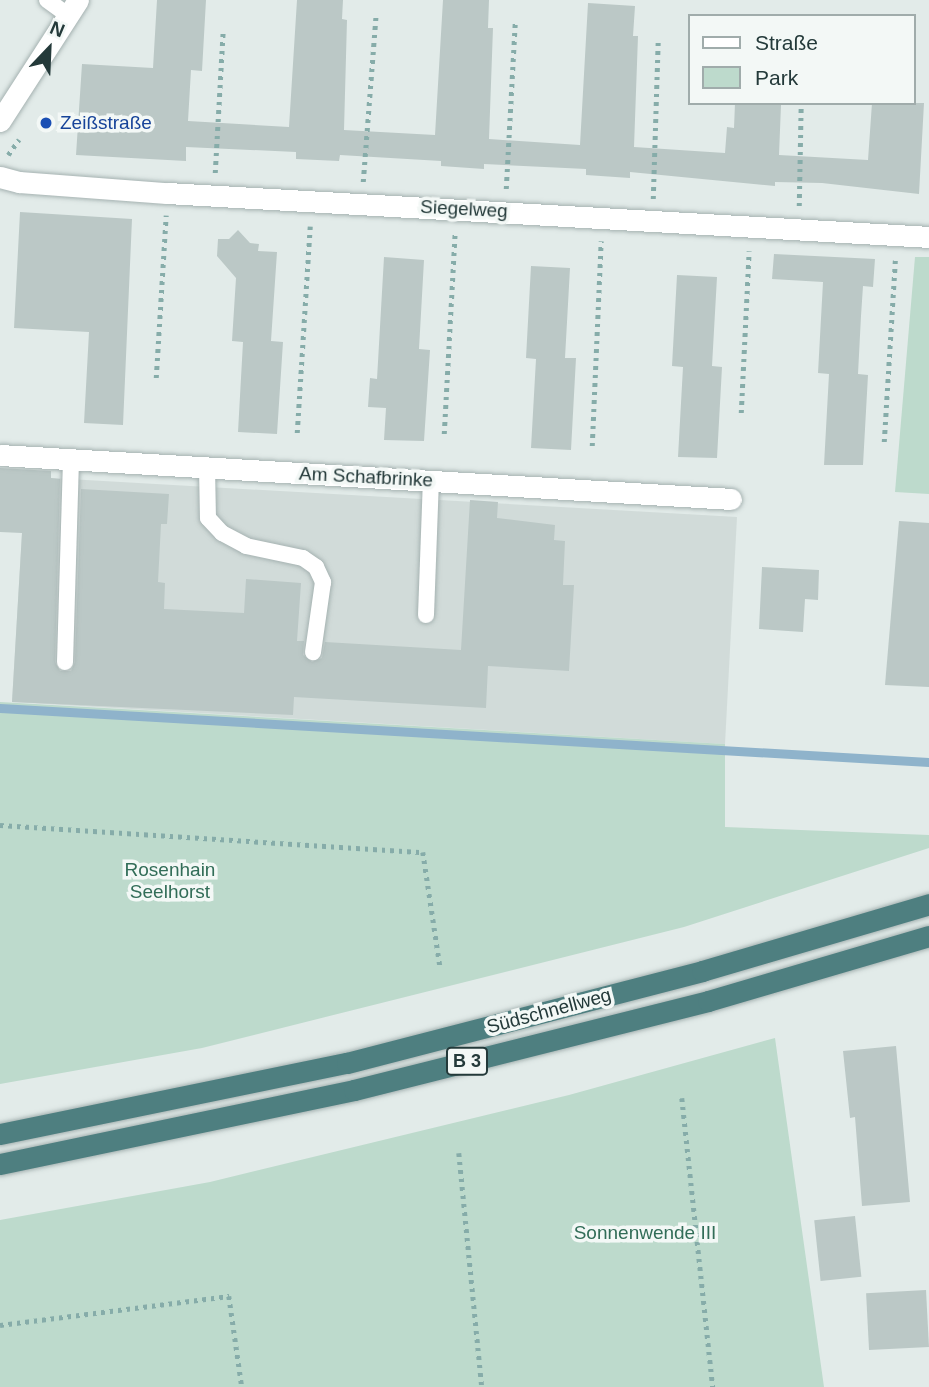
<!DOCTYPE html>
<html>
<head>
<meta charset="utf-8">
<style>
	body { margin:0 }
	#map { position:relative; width:929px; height:1387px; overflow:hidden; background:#e2ebe9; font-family:Helvetica,sans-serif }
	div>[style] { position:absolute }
	.built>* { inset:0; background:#d1dbd9 }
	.green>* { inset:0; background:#bddacc }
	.stream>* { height:9px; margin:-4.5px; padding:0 4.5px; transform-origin:4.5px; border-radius:4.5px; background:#8fb3cb }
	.building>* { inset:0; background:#bbc8c6; transform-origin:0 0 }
	.path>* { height:4.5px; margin-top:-2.25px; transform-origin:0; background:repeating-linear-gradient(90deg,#86aca9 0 3.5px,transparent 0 8.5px) }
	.roads { filter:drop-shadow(0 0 2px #a5b2b1) drop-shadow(0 0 2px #a5b2b1) }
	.service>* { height:16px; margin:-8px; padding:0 8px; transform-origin:8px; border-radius:8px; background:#fff }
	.minor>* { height:21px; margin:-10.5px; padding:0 10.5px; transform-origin:10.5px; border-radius:10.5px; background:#fff }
	.tertiary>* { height:21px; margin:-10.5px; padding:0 10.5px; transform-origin:10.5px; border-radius:10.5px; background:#fff }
	.trunk>* { height:21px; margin:-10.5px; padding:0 10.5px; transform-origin:10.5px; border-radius:10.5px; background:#4e7f80 }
	.dots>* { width:19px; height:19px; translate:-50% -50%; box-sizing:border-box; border:4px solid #f3f8f6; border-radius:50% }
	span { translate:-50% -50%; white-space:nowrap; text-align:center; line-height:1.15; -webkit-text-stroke:7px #f3f8f6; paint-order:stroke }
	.shield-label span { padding:2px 5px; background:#f3f8f6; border:2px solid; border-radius:5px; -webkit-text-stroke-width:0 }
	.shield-label { font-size:18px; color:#243a3a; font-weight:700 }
	.transit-label { font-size:19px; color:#164399 }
	.left { translate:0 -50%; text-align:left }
	.street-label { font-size:19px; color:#243a3a }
	.park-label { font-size:19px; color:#326d58 }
	.legend { position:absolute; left:688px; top:14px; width:228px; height:91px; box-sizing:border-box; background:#f3f8f6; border:2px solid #a0acab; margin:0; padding:9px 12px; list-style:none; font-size:21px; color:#243a3a }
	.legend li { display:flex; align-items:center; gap:14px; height:35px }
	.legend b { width:35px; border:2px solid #a0acab }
	.north { position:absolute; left:14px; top:14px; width:70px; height:70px; -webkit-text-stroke:5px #f3f8f6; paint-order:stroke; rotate:23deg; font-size:19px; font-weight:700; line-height:28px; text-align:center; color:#243a3a }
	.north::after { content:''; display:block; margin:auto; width:24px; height:32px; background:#243a3a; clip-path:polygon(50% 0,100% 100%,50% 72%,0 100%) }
</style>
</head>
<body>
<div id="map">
	<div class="built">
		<div style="clip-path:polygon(51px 478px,737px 517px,725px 744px,12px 702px,22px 533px)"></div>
	</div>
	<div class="green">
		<div style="clip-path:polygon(915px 257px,929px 257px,929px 494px,895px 492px)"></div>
		<div style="clip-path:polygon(0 702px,725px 744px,725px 827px,929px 835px,929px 848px,684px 927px,202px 1048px,0 1084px)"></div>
		<div style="clip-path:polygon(775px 1038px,824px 1387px,0 1387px,0 1220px,210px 1182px,569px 1095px)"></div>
	</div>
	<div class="stream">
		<div style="left:0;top:708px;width:931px;rotate:3.33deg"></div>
	</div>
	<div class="building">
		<div style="clip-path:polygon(157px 0,206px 0,202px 71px,191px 70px,188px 121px,289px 127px,297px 0,343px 0,342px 19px,347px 20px,344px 130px,435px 135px,443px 0,489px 0,488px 28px,493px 28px,489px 139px,580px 145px,588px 3px,635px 6px,633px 36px,638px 36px,634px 147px,725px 153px,727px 127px,734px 128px,735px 103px,754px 103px,781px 105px,779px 155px,868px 160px,872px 103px,924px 103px,919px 194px,822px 183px,775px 182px,775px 186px,630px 172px,630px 178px,586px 175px,586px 169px,484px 164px,484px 169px,441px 166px,441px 161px,340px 155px,339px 161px,296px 159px,296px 152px,186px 147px,186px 161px,76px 155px,82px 64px,153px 68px)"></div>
		<div style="clip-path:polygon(20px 212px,132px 219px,123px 425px,84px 423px,89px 332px,14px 328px)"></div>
		<div style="clip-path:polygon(238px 230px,250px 243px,259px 244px,258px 251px,277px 252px,271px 341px,283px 342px,277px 434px,238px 432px,243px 342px,232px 341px,236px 278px,217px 256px,218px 239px,229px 239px)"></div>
		<div style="clip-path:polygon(774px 254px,875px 259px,873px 287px,863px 286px,861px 316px,858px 374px,868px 375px,863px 465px,824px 465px,829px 374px,818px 373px,823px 282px,772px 279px)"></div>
		<div style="clip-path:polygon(384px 257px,424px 260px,419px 349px,430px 350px,424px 441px,384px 440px,386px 408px,368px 407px,370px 378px,377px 379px)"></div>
		<div style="clip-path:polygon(531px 266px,570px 268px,565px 358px,576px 358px,571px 450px,531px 448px,536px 359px,526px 358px)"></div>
		<div style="clip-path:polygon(677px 275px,717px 277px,712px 366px,722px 367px,717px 458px,678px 457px,683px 367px,672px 366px)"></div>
		<div style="clip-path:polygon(0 468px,51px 471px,51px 478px,60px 479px,55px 662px,60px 671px,71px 671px,75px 662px,81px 489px,169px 494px,167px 524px,161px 524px,158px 582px,165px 583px,164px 609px,244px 613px,246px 579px,301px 583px,297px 641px,304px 641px,303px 655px,312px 662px,322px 658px,325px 642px,461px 650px,470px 500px,498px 502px,497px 518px,555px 525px,554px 540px,565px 541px,563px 585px,574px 585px,569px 671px,488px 666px,486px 708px,294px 697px,293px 715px,12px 702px,22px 533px,0 532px)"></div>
		<div style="clip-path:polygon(899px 521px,929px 523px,929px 687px,885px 685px)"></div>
		<div style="clip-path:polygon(762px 567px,819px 570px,818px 600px,805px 599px,803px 632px,759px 629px)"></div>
		<div style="clip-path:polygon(896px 1046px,910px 1202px,862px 1206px,855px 1117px,850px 1118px,843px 1051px)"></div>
		<div style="left:855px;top:1216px;width:61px;height:41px;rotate:84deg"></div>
		<div style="left:926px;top:1290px;width:57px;height:60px;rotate:87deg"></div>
	</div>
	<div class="path">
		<div style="left:8px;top:155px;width:19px;rotate:-55deg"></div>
		<div style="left:215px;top:173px;width:142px;rotate:-86.8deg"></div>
		<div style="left:363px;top:182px;width:169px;rotate:-85.6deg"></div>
		<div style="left:506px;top:189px;width:167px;rotate:-86.9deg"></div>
		<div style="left:653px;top:199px;width:158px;rotate:-88.2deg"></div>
		<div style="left:799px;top:206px;width:103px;rotate:-88.9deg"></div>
		<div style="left:156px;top:378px;width:163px;rotate:-86.5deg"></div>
		<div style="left:741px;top:413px;width:162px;rotate:-87.2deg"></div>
		<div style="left:297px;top:433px;width:207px;rotate:-86.4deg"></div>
		<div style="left:444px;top:434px;width:201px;rotate:-86.9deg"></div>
		<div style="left:884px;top:442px;width:182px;rotate:-86.5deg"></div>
		<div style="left:592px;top:446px;width:205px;rotate:-87.5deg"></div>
		<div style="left:0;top:825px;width:424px;rotate:3.7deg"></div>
		<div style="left:423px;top:852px;width:115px;rotate:81.5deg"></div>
		<div style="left:682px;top:1098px;width:291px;rotate:83.9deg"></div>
		<div style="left:459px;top:1153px;width:235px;rotate:84.4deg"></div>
		<div style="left:0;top:1325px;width:231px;rotate:-7.2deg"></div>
		<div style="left:229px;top:1296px;width:92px;rotate:81.9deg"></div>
	</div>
	<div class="roads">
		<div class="service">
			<div style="left:47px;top:0;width:26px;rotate:36deg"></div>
			<div style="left:207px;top:467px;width:51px;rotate:88.9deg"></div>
			<div style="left:208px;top:518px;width:21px;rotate:47deg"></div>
			<div style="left:222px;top:533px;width:27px;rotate:28deg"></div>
			<div style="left:246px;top:546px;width:58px;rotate:11.9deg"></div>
			<div style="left:303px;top:558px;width:16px;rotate:35deg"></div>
			<div style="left:316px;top:567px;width:17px;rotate:65deg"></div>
			<div style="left:323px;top:582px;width:71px;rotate:98.1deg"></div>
			<div style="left:426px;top:615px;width:135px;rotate:-87.9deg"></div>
			<div style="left:65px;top:662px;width:203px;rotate:-88.3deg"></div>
		</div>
		<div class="minor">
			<div style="left:0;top:177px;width:20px;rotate:15deg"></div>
			<div style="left:19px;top:182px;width:148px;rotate:4.3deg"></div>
			<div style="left:167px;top:193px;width:763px;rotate:3.3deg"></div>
			<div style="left:0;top:455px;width:732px;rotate:3.44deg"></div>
		</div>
		<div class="tertiary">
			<div style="left:0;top:121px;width:144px;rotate:-57.2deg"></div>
		</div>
		<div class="trunk">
			<div style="left:0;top:1134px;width:354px;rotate:-11.6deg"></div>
			<div style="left:347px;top:1063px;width:367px;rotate:-14.5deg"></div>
			<div style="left:702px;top:971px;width:237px;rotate:-16.4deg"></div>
			<div style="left:0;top:1164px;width:362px;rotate:-11.8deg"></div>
			<div style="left:354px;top:1090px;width:365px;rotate:-14.1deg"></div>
			<div style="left:708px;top:1001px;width:230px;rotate:-16.4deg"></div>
		</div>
	</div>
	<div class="dots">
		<div style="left:46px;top:123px;background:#1a4fb4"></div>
	</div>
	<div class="shield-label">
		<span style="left:467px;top:1061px">B 3</span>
	</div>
	<div class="transit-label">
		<span class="left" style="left:60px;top:123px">Zeißstraße</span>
	</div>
	<div class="street-label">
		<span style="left:464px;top:209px;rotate:3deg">Siegelweg</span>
		<span style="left:366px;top:477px;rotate:3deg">Am Schafbrinke</span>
		<span style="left:549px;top:1011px;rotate:-15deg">Südschnellweg</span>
	</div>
	<div class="park-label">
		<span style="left:170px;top:881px">Rosenhain<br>Seelhorst</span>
		<span style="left:645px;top:1233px">Sonnenwende III</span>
	</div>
	<ul class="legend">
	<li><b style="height:9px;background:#fff"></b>Straße</li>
	<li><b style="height:19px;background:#bddacc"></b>Park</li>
	</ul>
	<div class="north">N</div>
</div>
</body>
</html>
